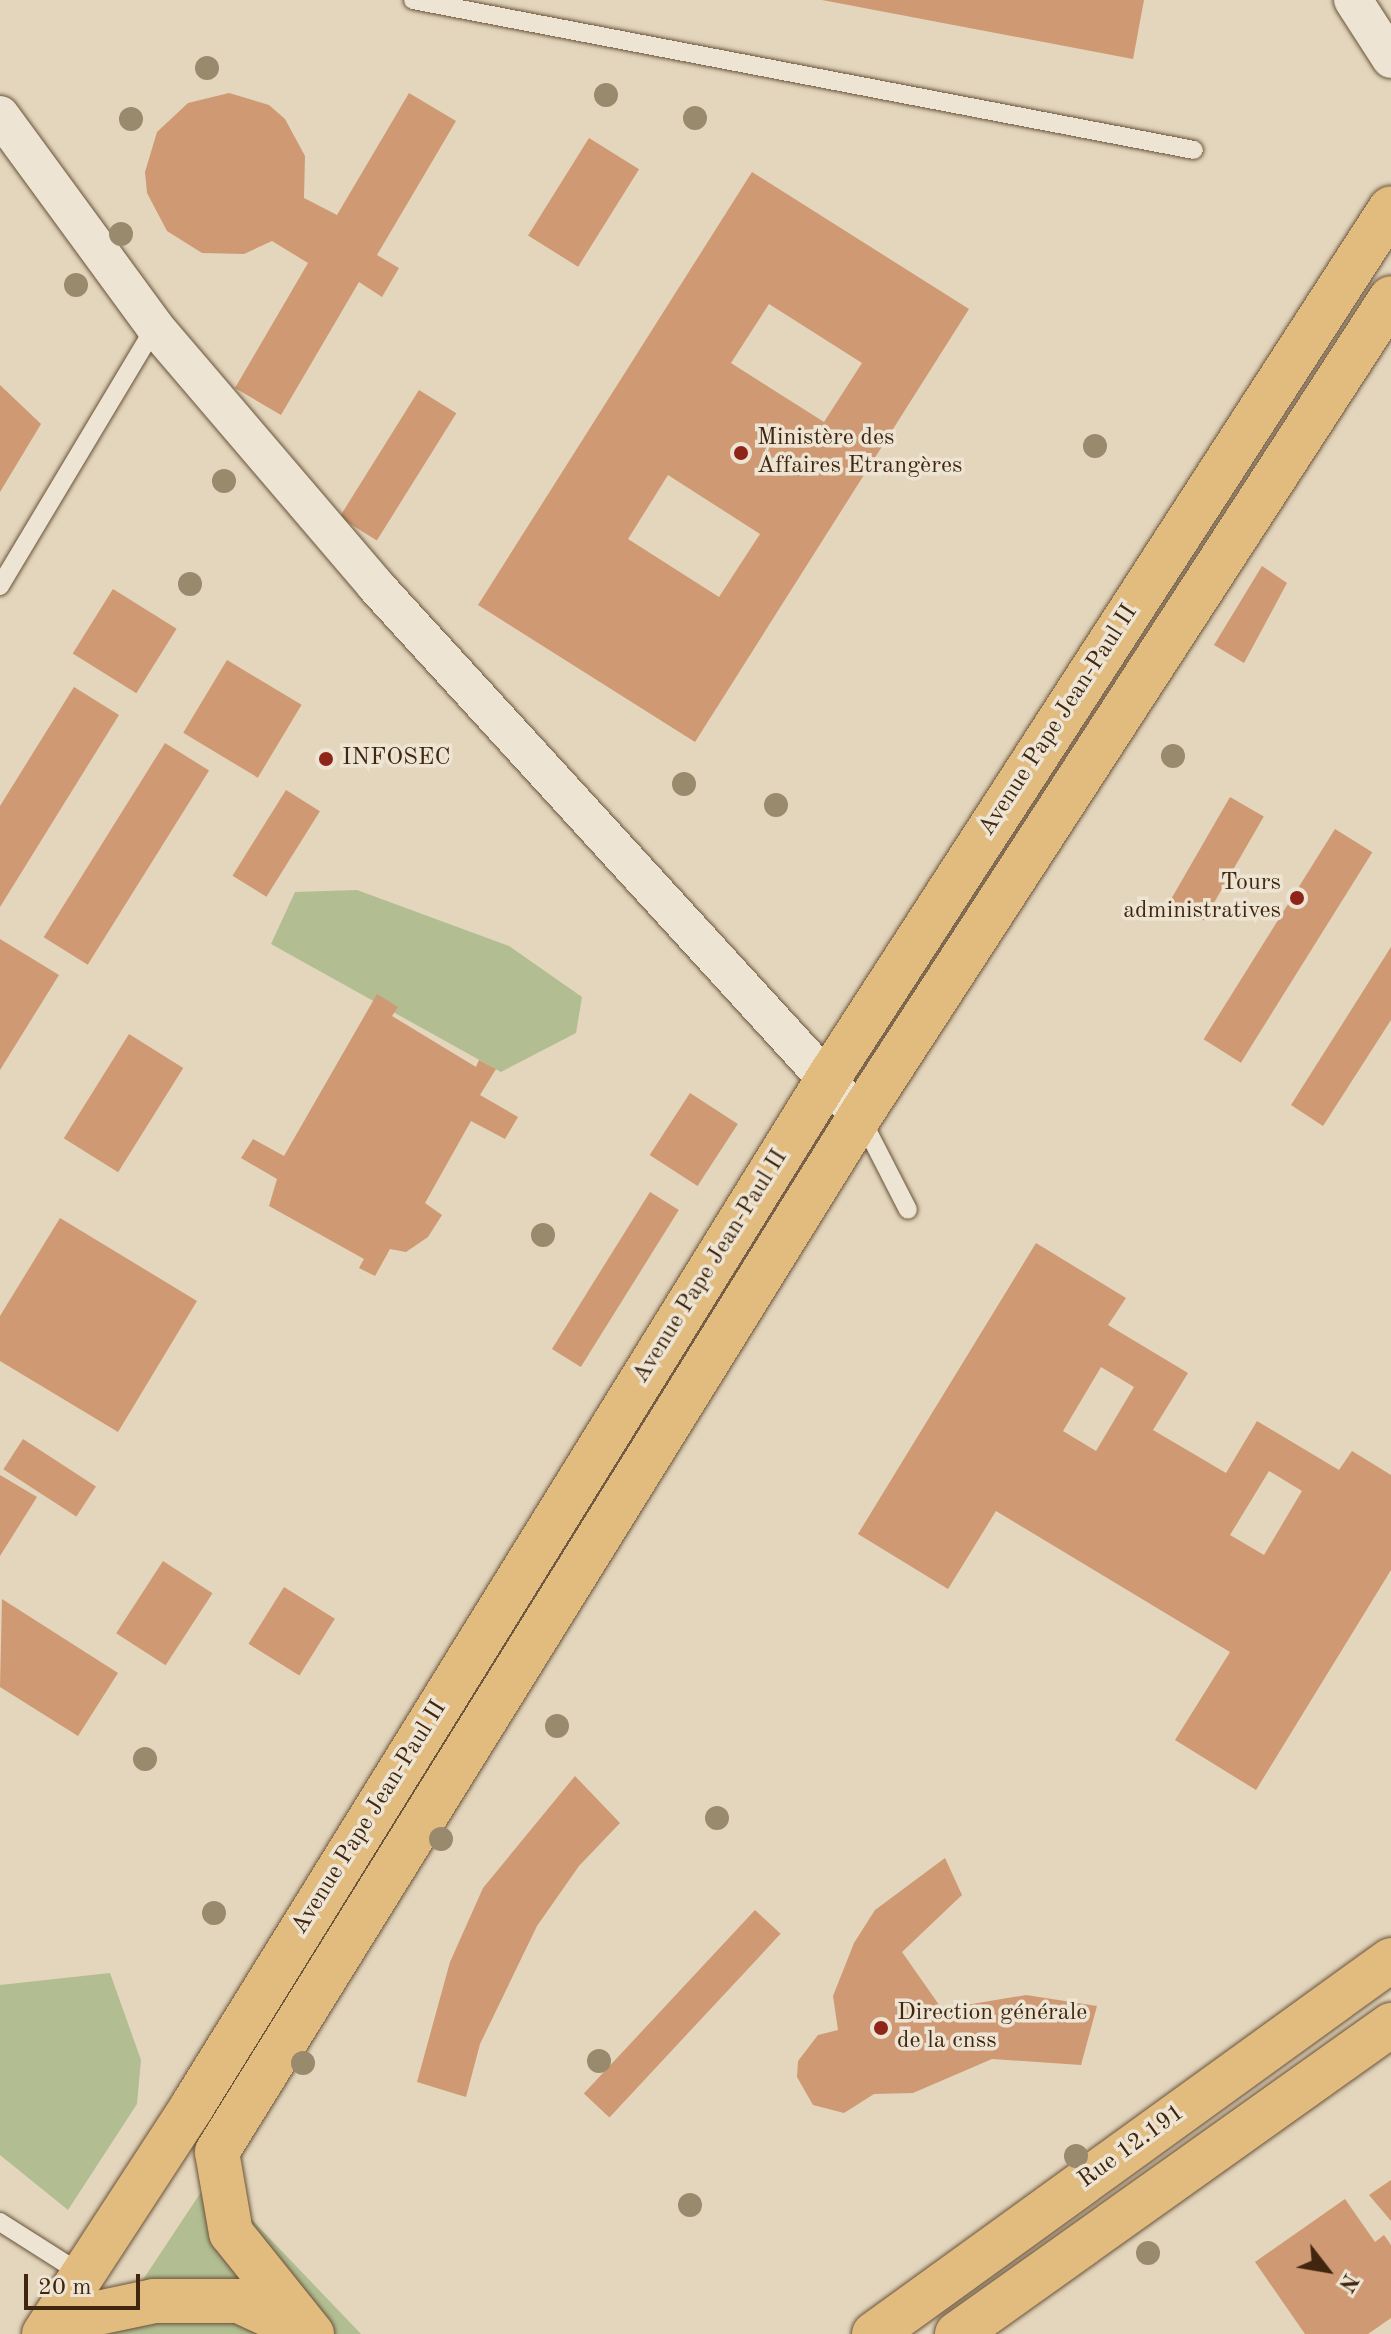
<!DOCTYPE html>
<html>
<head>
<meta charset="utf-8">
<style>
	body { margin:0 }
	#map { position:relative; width:1391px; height:2334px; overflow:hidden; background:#e3d6bc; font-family:"Old Standard TT",serif }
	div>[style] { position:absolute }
	.green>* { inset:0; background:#b2be92 }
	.building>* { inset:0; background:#cf9973; transform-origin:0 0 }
	.roads { filter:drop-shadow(0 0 2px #69523a) drop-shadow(0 0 2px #69523a) }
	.lane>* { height:18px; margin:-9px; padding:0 9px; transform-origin:9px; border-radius:9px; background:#ede4d3 }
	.street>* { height:38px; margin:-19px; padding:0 19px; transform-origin:19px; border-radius:19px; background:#ede4d3 }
	.primary>* { height:44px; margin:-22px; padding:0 22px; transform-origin:22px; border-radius:22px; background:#e2bb7e }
	.trees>* { width:24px; height:24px; margin:-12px; border-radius:50%; background:#998a6e }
	.dots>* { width:22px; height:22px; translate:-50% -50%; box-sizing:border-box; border:4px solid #ede4d3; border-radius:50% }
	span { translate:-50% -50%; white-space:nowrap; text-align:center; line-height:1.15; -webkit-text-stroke:7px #ede4d3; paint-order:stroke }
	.poi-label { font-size:24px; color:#40260e }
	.left { translate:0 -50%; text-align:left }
	.right { translate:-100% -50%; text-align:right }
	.street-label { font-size:24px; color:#40260e }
	.north { position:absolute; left:1287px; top:2230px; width:80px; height:80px; -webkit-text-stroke:6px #ede4d3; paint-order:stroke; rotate:121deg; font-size:22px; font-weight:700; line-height:32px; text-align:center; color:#40260e }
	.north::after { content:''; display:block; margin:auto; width:28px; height:36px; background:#40260e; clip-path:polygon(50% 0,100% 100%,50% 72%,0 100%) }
	.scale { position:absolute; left:24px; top:2274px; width:116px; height:36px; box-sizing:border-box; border:4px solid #40260e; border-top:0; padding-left:10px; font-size:24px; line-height:28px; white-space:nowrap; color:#40260e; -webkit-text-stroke:6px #ede4d3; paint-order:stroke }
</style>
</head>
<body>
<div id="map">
	<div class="green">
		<div style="clip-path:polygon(357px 890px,509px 946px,582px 997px,576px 1033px,501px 1072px,271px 944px,295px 892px)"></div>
		<div style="clip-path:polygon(110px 1973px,141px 2060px,137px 2104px,68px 2210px,0 2155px,0 1985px)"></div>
		<div style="clip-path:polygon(211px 2177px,361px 2334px,107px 2334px)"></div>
	</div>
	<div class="building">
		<div style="clip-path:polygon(822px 0,1144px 0,1133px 59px)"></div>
		<div style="clip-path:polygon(229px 93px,269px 105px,285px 119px,305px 156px,304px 198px,337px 215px,409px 93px,456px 121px,377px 255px,399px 268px,382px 297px,359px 282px,281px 415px,235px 388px,308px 263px,272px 241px,244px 254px,202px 253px,167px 231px,147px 193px,145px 172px,157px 132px,188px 103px)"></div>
		<div style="left:589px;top:138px;width:59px;height:115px;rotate:32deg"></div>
		<div style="clip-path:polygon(evenodd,752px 172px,969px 309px,695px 742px,478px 605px,752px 172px,769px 304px,862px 363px,824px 422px,731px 363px,769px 304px,752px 172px,668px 475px,760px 534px,719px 597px,628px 539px,668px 475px)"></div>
		<div style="clip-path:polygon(0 385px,41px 424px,0 492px)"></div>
		<div style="left:419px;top:390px;width:44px;height:150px;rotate:32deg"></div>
		<div style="clip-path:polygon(1262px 566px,1287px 583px,1244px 663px,1214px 645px)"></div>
		<div style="left:113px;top:589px;width:75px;height:76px;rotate:32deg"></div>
		<div style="left:227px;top:660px;width:87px;height:85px;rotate:31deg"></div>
		<div style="clip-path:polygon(74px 687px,119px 715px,0 907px,0 806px)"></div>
		<div style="left:165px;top:743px;width:52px;height:229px;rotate:32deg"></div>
		<div style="left:286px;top:790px;width:40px;height:101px;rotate:32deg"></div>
		<div style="left:1230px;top:797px;width:39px;height:120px;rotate:30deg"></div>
		<div style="left:1335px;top:829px;width:44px;height:248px;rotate:32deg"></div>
		<div style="clip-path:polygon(0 939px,59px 975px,0 1070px)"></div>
		<div style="clip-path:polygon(1391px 947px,1391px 1020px,1323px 1126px,1291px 1105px)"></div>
		<div style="clip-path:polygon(377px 994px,398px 1007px,392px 1016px,476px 1067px,479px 1060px,496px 1069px,480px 1095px,518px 1117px,505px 1139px,471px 1121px,425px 1203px,442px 1215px,428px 1237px,406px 1252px,390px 1249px,375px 1276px,359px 1268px,364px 1259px,269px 1206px,277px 1179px,241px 1158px,253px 1139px,284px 1156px)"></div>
		<div style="left:129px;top:1034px;width:64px;height:123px;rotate:32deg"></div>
		<div style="left:690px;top:1093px;width:57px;height:74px;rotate:33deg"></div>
		<div style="left:650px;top:1192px;width:34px;height:185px;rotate:32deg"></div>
		<div style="clip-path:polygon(60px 1218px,197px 1301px,118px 1432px,0 1361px,0 1316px)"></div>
		<div style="clip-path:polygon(evenodd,1036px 1243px,1126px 1298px,1108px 1325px,1188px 1373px,1153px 1430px,1226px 1473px,1257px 1421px,1339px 1470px,1352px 1451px,1391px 1475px,1391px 1570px,1256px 1790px,1175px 1740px,1230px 1652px,996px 1511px,948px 1589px,858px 1534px,1036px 1243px,1101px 1367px,1134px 1387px,1096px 1451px,1063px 1431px,1101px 1367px,1036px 1243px,1269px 1471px,1302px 1491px,1264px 1555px,1230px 1535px,1269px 1471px)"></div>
		<div style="left:23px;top:1439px;width:87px;height:36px;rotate:33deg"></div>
		<div style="clip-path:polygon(0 1475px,37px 1497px,0 1556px)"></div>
		<div style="left:163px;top:1561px;width:59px;height:86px;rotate:33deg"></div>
		<div style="left:284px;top:1587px;width:60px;height:67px;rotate:32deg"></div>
		<div style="clip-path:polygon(2px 1599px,118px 1673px,78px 1736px,0 1687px)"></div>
		<div style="clip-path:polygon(575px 1776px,620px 1823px,579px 1866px,537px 1926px,480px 2044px,466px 2097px,417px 2082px,450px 1962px,483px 1888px)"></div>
		<div style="clip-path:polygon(945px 1858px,962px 1895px,902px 1952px,942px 2009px,1026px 1995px,1097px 2006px,1081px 2065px,992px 2059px,913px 2093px,874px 2094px,844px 2113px,813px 2105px,797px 2077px,798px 2061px,818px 2035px,838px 2030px,833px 1996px,854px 1943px,875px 1910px)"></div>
		<div style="left:755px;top:1910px;width:35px;height:251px;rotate:43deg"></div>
		<div style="clip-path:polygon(1391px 2180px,1391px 2221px,1369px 2195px)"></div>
		<div style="clip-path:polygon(1345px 2199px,1375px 2242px,1384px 2235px,1391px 2245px,1391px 2318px,1368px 2334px,1305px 2334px,1255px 2262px)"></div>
	</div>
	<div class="roads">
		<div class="lane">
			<div style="left:413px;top:0;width:795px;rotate:10.87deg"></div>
			<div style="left:0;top:586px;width:302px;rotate:-59.1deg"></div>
			<div style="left:861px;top:1118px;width:103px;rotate:62.9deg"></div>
			<div style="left:0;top:2222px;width:97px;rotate:32.4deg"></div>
		</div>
		<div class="street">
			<div style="left:1353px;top:0;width:70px;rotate:57.2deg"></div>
			<div style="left:0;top:115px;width:263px;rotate:53.8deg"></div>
			<div style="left:155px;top:327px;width:339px;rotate:49.5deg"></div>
			<div style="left:375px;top:585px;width:719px;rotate:47.59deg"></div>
		</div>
		<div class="primary">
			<div style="left:44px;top:2334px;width:273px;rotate:-56.9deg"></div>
			<div style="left:193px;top:2105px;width:1205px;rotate:-58.26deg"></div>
			<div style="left:827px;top:1080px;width:1038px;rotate:-57.11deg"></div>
			<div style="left:60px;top:2334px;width:39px;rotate:-31deg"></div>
			<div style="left:93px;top:2314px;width:62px;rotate:-12deg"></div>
			<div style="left:154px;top:2301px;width:85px"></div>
			<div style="left:239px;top:2301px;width:72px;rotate:24.8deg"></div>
			<div style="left:312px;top:2334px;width:129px;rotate:-128.7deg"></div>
			<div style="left:231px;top:2233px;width:82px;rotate:-99.8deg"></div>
			<div style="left:217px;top:2152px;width:1219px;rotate:-58.17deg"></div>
			<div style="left:860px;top:1116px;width:975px;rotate:-57.01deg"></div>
			<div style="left:874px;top:2334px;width:638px;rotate:-35.88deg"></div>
			<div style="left:957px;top:2334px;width:533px;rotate:-35.45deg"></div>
		</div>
	</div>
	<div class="trees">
		<div style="left:207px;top:68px"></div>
		<div style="left:606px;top:95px"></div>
		<div style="left:695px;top:118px"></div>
		<div style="left:131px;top:119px"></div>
		<div style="left:121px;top:234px"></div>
		<div style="left:76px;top:285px"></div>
		<div style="left:1095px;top:446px"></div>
		<div style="left:224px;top:481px"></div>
		<div style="left:190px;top:584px"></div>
		<div style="left:1173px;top:756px"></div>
		<div style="left:684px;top:784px"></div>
		<div style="left:776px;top:805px"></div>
		<div style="left:543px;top:1235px"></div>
		<div style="left:557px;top:1726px"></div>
		<div style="left:145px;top:1759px"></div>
		<div style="left:717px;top:1818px"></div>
		<div style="left:441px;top:1839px"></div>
		<div style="left:214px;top:1913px"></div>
		<div style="left:599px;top:2061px"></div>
		<div style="left:303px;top:2063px"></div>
		<div style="left:1076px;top:2156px"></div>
		<div style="left:690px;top:2205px"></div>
		<div style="left:1148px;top:2253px"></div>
	</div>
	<div class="dots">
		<div style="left:741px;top:453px;background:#8f2418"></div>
		<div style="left:326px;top:759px;background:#8f2418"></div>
		<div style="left:1297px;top:898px;background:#8f2418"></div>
		<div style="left:881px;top:2028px;background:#8f2418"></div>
	</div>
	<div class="poi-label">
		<span class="left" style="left:757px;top:453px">Ministère des<br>Affaires Etrangères</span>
		<span class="left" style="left:342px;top:759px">INFOSEC</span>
		<span class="right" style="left:1281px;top:898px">Tours<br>administratives</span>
		<span class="left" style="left:897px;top:2028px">Direction générale<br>de la cnss</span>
	</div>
	<div class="street-label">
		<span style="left:1059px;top:721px;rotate:-57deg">Avenue Pape Jean-Paul II</span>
		<span style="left:711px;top:1267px;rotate:-58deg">Avenue Pape Jean-Paul II</span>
		<span style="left:370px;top:1818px;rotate:-58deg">Avenue Pape Jean-Paul II</span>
		<span style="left:1132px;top:2147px;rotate:-36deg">Rue 12.191</span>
	</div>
	<div class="north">N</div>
	<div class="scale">20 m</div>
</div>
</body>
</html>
